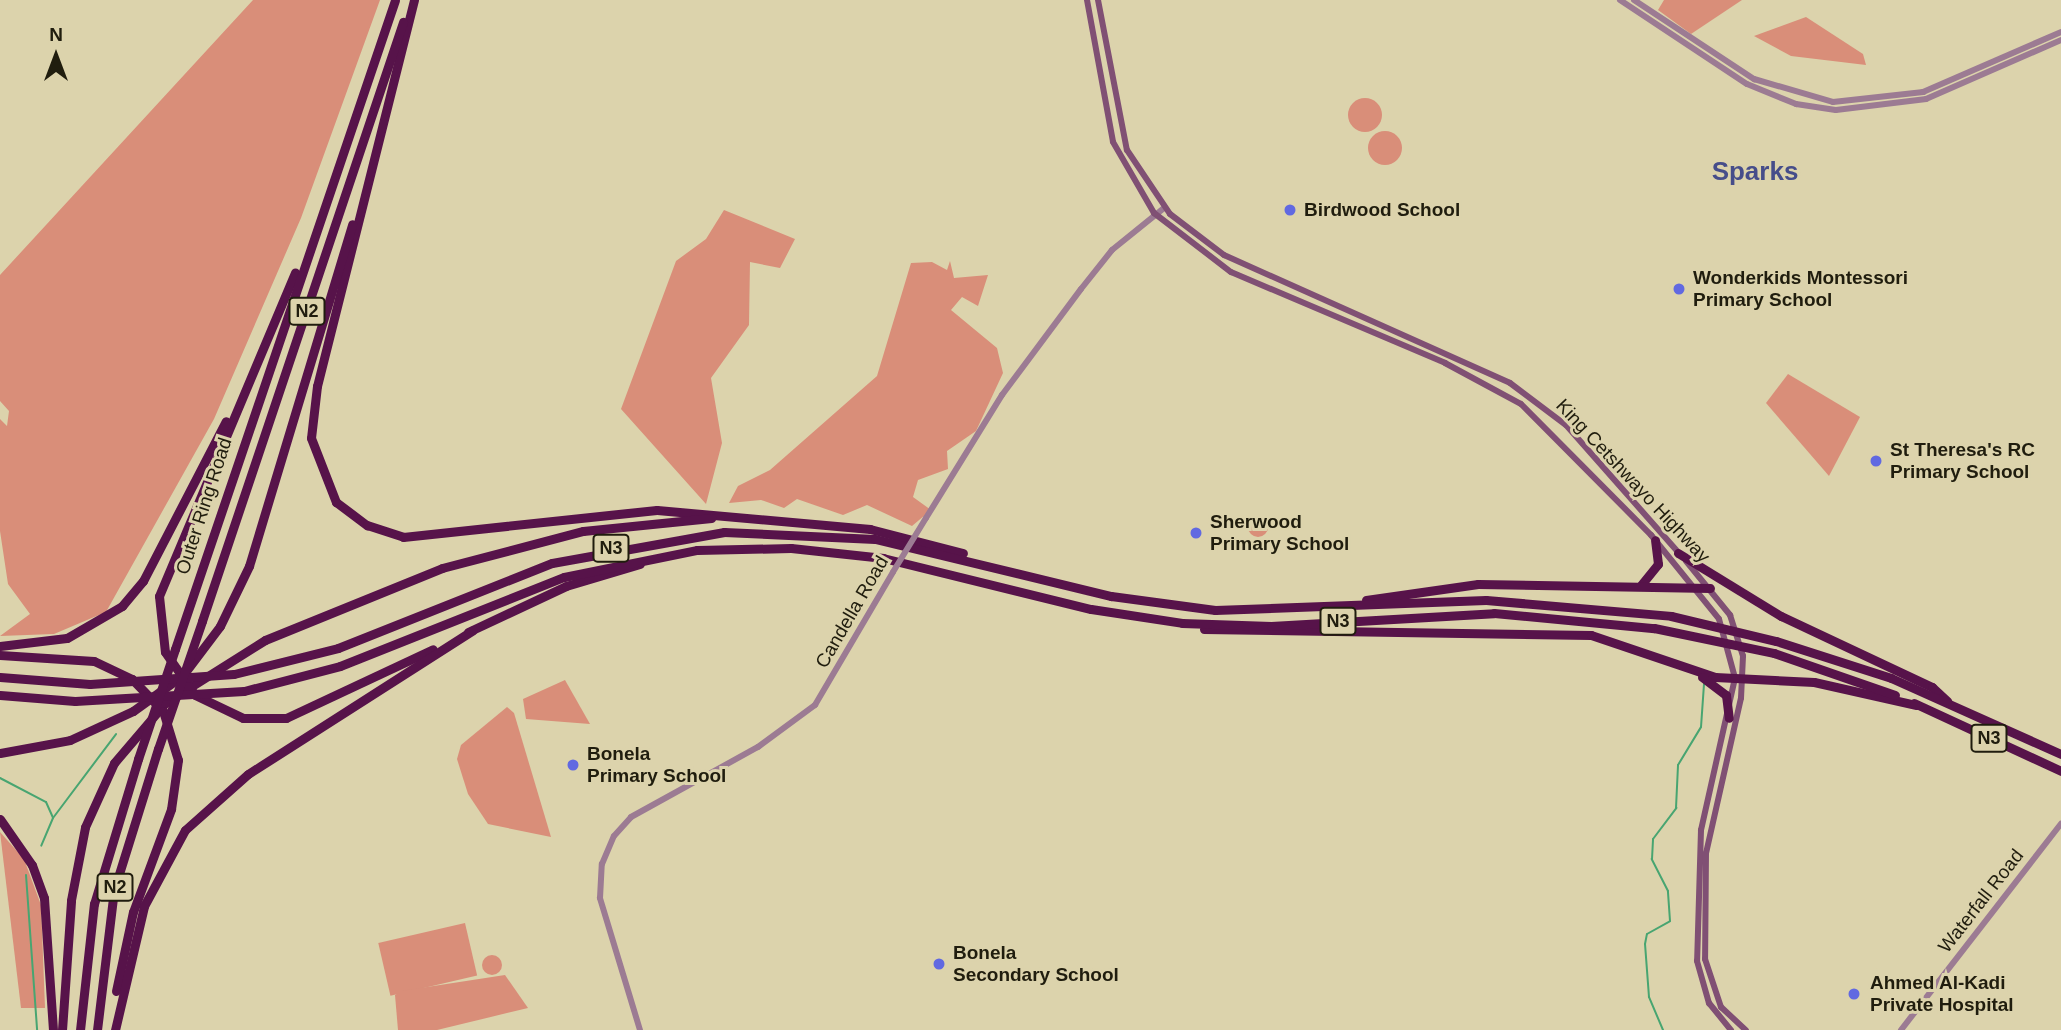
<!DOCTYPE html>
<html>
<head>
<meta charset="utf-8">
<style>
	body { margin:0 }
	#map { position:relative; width:2061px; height:1030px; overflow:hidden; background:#dcd3ac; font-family:Helvetica,sans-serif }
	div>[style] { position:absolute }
	.green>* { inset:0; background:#d98e79; transform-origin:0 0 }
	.round { border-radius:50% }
	.stream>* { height:2px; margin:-1px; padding:0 1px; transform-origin:1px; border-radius:1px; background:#48a571 }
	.tertiary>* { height:6px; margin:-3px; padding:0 3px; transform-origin:3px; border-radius:3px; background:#9c7b93 }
	.secondary>* { height:6px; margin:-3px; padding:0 3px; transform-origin:3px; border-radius:3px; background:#805074 }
	.motorway>* { height:9px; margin:-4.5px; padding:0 4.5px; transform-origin:4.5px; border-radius:4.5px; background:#57134a }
	.tertiary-bridge>* { height:6px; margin:-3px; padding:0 3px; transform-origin:3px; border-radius:3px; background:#9c7b93 }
	.motorway-bridge>* { height:9px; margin:-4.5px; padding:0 4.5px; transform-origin:4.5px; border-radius:4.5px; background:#57134a }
	.dots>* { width:19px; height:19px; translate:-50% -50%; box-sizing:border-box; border:4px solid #dcd3ac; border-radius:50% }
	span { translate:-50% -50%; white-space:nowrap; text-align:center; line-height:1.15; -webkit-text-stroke:6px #dcd3ac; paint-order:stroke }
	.shield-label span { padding:2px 5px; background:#dcd3ac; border:2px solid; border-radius:5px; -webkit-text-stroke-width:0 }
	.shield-label { font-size:18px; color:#201d0e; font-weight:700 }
	.poi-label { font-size:19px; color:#201d0e; font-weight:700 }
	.left { translate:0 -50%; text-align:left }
	.street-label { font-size:19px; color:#201d0e }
	.district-label { font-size:26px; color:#464d8a; font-weight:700 }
	.north { position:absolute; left:21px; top:21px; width:70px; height:70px; -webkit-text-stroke:5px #dcd3ac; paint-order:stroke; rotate:0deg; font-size:19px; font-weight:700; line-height:28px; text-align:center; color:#201d0e }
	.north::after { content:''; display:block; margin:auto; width:24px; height:32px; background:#201d0e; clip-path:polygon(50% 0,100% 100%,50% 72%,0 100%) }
</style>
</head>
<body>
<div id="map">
	<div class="green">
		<div style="clip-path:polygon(253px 0,380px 0,301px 218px,214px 419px,106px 612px,54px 634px,0 636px,30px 614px,8px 584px,0 531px,0 419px,7px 426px,9px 411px,0 401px,0 275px)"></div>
		<div style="clip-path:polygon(1664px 0,1742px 0,1691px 34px,1658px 10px)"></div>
		<div style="clip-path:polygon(1806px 17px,1863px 54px,1866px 65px,1791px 56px,1754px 36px)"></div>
		<div class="round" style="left:1348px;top:98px;width:34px;height:34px"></div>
		<div class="round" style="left:1368px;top:131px;width:34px;height:34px"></div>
		<div style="clip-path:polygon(724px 210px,795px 239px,780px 268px,750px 262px,749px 325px,711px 378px,722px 443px,706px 504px,621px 409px,676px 261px,706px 239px)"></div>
		<div style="clip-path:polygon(950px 261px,954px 278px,988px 275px,978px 306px,962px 297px,951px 310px,997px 348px,1003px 373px,976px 431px,947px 451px,948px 469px,918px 480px,913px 497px,931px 510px,912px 526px,867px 505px,843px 515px,797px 499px,784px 508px,761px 500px,729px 503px,738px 486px,770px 470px,877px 376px,911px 263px,932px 262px,947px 270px)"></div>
		<div style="clip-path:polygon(1788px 374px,1860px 417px,1829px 476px,1766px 403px)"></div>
		<div class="round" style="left:1248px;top:517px;width:20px;height:20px"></div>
		<div style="clip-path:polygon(565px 680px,590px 724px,526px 719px,523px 699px)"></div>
		<div style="clip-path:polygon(507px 707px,514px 713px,551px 837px,488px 824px,468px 794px,457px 759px,461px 745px)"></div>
		<div style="clip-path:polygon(0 832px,24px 859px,41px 905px,45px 1008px,21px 1008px)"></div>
		<div style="left:465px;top:923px;width:54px;height:89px;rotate:77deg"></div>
		<div class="round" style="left:482px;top:955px;width:20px;height:20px"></div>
		<div style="clip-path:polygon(505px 975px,528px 1008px,437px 1030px,398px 1030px,395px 995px,401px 991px)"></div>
	</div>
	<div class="stream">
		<div style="left:0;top:778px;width:52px;rotate:27.6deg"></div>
		<div style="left:46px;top:802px;width:17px;rotate:66deg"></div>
		<div style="left:53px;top:818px;width:30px;rotate:113deg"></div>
		<div style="left:53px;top:818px;width:105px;rotate:-53.1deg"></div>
		<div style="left:26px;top:875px;width:155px;rotate:85.9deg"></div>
		<div style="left:1663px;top:1030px;width:36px;rotate:-113deg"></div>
		<div style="left:1649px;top:997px;width:53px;rotate:-94.3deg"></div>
		<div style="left:1645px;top:944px;width:10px;rotate:-79deg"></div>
		<div style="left:1647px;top:934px;width:26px;rotate:-29deg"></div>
		<div style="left:1670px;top:921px;width:30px;rotate:-94deg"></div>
		<div style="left:1668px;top:891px;width:36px;rotate:-117deg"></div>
		<div style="left:1652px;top:859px;width:20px;rotate:-87deg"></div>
		<div style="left:1653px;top:839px;width:39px;rotate:-53deg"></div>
		<div style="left:1676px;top:808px;width:43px;rotate:-87.3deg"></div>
		<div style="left:1678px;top:765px;width:44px;rotate:-58.8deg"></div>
		<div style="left:1701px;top:727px;width:43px;rotate:-86deg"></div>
	</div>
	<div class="tertiary">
		<div style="left:1620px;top:0;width:152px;rotate:33.5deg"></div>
		<div style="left:1747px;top:84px;width:53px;rotate:22.2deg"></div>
		<div style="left:1796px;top:104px;width:40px;rotate:8.5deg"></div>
		<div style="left:1836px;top:110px;width:91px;rotate:-7deg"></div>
		<div style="left:1926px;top:99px;width:147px;rotate:-23.6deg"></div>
		<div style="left:1634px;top:0;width:144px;rotate:33.4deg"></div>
		<div style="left:1754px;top:79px;width:82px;rotate:16.2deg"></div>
		<div style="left:1833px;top:102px;width:91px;rotate:-6.3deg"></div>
		<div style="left:1923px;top:92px;width:150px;rotate:-23.5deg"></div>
		<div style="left:926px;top:518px;width:145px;rotate:-58.3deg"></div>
		<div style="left:1002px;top:395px;width:132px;rotate:-53.3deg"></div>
		<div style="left:1081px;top:289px;width:50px;rotate:-51.5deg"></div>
		<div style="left:1112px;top:250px;width:67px;rotate:-38.9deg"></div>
		<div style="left:640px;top:1030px;width:138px;rotate:-106.9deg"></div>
		<div style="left:600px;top:898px;width:34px;rotate:-87deg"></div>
		<div style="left:602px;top:864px;width:30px;rotate:-67deg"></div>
		<div style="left:614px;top:836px;width:25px;rotate:-48deg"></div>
		<div style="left:631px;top:817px;width:145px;rotate:-28.9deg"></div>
		<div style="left:758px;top:747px;width:71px;rotate:-36.4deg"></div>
		<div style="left:815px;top:705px;width:154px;rotate:-59.6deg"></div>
		<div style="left:1901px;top:1030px;width:261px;rotate:-52.2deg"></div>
	</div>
	<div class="secondary">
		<div style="left:1087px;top:0;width:144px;rotate:79.6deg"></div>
		<div style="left:1113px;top:142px;width:82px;rotate:60deg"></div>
		<div style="left:1154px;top:213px;width:97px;rotate:37.5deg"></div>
		<div style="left:1231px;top:272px;width:233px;rotate:23deg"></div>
		<div style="left:1445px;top:363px;width:86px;rotate:28.3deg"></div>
		<div style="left:1521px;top:404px;width:185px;rotate:45.2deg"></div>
		<div style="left:1651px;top:535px;width:108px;rotate:51deg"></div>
		<div style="left:1719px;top:619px;width:61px;rotate:74.8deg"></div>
		<div style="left:1735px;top:678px;width:156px;rotate:102.6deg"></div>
		<div style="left:1701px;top:830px;width:131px;rotate:91.7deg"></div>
		<div style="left:1697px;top:961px;width:44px;rotate:74.1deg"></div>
		<div style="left:1709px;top:1003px;width:35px;rotate:51deg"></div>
		<div style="left:1098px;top:0;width:153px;rotate:79.1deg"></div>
		<div style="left:1127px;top:150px;width:77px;rotate:56.1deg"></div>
		<div style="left:1170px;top:214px;width:68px;rotate:37.2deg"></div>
		<div style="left:1224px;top:255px;width:313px;rotate:24.1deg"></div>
		<div style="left:1510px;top:383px;width:70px;rotate:36.9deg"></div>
		<div style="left:1566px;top:425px;width:171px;rotate:48.6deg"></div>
		<div style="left:1686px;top:561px;width:70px;rotate:50.8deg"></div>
		<div style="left:1730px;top:615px;width:43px;rotate:72.4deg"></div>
		<div style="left:1743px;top:656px;width:42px;rotate:92.7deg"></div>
		<div style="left:1741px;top:698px;width:159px;rotate:102.7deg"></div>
		<div style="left:1706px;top:853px;width:106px;rotate:90.5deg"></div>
		<div style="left:1705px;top:959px;width:51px;rotate:71.6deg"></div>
		<div style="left:1721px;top:1007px;width:34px;rotate:43deg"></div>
	</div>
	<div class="motorway">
		<div style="left:414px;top:0;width:398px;rotate:104.1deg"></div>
		<div style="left:317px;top:386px;width:52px;rotate:96.6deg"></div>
		<div style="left:311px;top:438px;width:69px;rotate:68.7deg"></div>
		<div style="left:336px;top:502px;width:39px;rotate:37deg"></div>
		<div style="left:367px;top:525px;width:38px;rotate:18deg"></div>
		<div style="left:403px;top:537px;width:255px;rotate:-6.1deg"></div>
		<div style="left:657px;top:510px;width:214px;rotate:5.1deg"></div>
		<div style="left:870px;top:529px;width:96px;rotate:14.5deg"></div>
		<div style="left:1678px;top:553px;width:121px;rotate:31.5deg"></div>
		<div style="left:1781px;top:616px;width:167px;rotate:25.2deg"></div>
		<div style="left:1932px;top:687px;width:21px;rotate:43deg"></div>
		<div style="left:1641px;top:585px;width:27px;rotate:-51deg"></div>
		<div style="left:1658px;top:564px;width:24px;rotate:-97deg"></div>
		<div style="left:159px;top:596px;width:351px;rotate:-67.2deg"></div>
		<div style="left:1366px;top:600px;width:113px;rotate:-8.1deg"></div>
		<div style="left:1478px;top:584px;width:232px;rotate:1deg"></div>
		<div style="left:202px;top:621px;width:632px;rotate:-71.45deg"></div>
		<div style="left:1204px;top:629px;width:387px;rotate:0.9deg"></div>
		<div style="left:1591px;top:635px;width:131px;rotate:18.7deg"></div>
		<div style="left:1715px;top:677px;width:99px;rotate:2.9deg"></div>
		<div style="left:1814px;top:682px;width:105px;rotate:12.7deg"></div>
		<div style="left:468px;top:632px;width:108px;rotate:-25.1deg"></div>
		<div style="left:566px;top:586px;width:77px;rotate:-16.6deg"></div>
		<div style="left:1776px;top:641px;width:121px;rotate:17.8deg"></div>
		<div style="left:1891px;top:678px;width:186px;rotate:24.1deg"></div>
		<div style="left:0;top:646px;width:67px;rotate:-6.8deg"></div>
		<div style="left:67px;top:638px;width:64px;rotate:-30.2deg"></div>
		<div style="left:122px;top:606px;width:33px;rotate:-50deg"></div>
		<div style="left:143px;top:581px;width:180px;rotate:-62.6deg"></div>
		<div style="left:175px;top:649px;width:685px;rotate:-71.27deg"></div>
		<div style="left:1774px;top:653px;width:128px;rotate:19.1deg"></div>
		<div style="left:0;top:655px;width:94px;rotate:3.7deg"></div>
		<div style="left:234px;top:674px;width:107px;rotate:-14deg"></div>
		<div style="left:338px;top:648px;width:230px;rotate:-21.7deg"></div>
		<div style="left:552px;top:563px;width:175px;rotate:-10.2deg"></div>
		<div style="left:724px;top:532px;width:151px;rotate:2.7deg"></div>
		<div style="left:875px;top:539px;width:243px;rotate:13.6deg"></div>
		<div style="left:1111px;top:596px;width:105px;rotate:7.7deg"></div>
		<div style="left:1215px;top:610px;width:271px;rotate:-2.1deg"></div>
		<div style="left:1486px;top:600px;width:186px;rotate:4.9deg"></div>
		<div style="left:0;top:677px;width:90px;rotate:4.4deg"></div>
		<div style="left:1702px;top:677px;width:30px;rotate:37deg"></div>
		<div style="left:1726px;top:695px;width:23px;rotate:83deg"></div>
		<div style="left:244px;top:691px;width:99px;rotate:-14.6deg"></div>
		<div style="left:340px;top:666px;width:241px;rotate:-21.7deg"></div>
		<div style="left:564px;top:577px;width:136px;rotate:-11.5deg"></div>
		<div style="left:697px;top:550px;width:94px;rotate:-1.2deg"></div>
		<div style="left:791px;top:548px;width:93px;rotate:6.2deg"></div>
		<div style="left:883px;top:558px;width:214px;rotate:13.8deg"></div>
		<div style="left:1091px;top:609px;width:92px;rotate:8.7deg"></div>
		<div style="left:1182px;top:623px;width:89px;rotate:1.9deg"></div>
		<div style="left:1271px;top:626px;width:223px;rotate:-3.3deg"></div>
		<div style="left:1494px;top:613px;width:161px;rotate:5.4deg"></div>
		<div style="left:0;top:695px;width:75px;rotate:4.6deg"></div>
		<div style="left:1914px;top:703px;width:162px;rotate:24.8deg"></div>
		<div style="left:286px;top:718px;width:162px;rotate:-25.1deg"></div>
		<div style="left:0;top:753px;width:71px;rotate:-10.5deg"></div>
		<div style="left:70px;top:740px;width:69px;rotate:-24.7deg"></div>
		<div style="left:133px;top:711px;width:62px;rotate:-35.8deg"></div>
		<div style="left:183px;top:675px;width:61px;rotate:-52.9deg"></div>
		<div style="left:220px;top:626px;width:67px;rotate:-64.2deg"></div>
		<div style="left:249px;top:566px;width:357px;rotate:-73.2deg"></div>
		<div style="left:0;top:819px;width:56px;rotate:55.2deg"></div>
		<div style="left:32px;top:865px;width:35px;rotate:70deg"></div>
		<div style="left:44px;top:898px;width:132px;rotate:86.1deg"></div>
		<div style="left:116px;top:991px;width:81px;rotate:-77.9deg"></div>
		<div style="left:133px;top:912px;width:110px;rotate:-69.7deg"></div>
		<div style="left:62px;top:1030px;width:130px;rotate:-86deg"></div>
		<div style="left:71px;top:900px;width:74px;rotate:-79.1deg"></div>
		<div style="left:85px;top:827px;width:70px;rotate:-65.6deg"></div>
		<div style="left:114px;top:763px;width:79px;rotate:-49.6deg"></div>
		<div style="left:165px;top:703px;width:118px;rotate:-32.2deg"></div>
		<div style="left:265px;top:640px;width:191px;rotate:-22.1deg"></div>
		<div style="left:442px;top:568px;width:146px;rotate:-14.7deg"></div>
		<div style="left:583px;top:531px;width:129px;rotate:-5.8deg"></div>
		<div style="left:80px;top:1030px;width:127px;rotate:-83.7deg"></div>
		<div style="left:94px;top:904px;width:152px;rotate:-73.1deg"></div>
		<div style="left:97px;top:1030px;width:141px;rotate:-83.1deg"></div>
		<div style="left:114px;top:890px;width:148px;rotate:-72.7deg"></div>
		<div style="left:115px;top:1030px;width:127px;rotate:-76.8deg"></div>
		<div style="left:144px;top:906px;width:86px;rotate:-61.7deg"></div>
		<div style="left:185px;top:830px;width:84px;rotate:-41.6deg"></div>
		<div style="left:248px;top:774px;width:267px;rotate:-32.6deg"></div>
	</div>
	<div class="tertiary-bridge">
		<div style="left:893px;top:572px;width:63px;rotate:-58.6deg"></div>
	</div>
	<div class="motorway-bridge">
		<div style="left:159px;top:596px;width:56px;rotate:83.9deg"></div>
		<div style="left:165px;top:652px;width:52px;rotate:55.1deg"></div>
		<div style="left:195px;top:695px;width:53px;rotate:25.6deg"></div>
		<div style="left:243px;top:718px;width:43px"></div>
		<div style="left:1671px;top:616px;width:108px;rotate:13.4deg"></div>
		<div style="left:1654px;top:628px;width:123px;rotate:11.8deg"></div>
		<div style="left:94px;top:661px;width:42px;rotate:25.3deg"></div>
		<div style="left:132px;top:679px;width:45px;rotate:45.9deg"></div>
		<div style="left:163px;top:711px;width:51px;rotate:73deg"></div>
		<div style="left:178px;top:760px;width:49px;rotate:98.1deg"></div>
		<div style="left:90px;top:684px;width:144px;rotate:-4deg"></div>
		<div style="left:75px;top:701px;width:169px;rotate:-3.4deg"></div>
		<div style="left:158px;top:749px;width:135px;rotate:-71deg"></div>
		<div style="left:138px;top:759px;width:116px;rotate:-71.4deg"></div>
	</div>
	<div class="dots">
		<div style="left:1290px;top:210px;background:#6169e1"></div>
		<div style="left:1679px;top:289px;background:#6169e1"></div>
		<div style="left:1876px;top:461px;background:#6169e1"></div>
		<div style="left:1196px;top:533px;background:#6169e1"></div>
		<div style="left:573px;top:765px;background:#6169e1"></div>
		<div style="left:939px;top:964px;background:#6169e1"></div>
		<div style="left:1854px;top:994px;background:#6169e1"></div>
	</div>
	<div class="shield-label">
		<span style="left:307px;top:311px">N2</span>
		<span style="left:611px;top:548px">N3</span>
		<span style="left:1338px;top:621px">N3</span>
		<span style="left:1989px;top:738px">N3</span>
		<span style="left:115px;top:887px">N2</span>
	</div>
	<div class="poi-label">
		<span class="left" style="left:1304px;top:210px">Birdwood School</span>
		<span class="left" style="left:1693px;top:289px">Wonderkids Montessori<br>Primary School</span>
		<span class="left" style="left:1890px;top:461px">St Theresa's RC<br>Primary School</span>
		<span class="left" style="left:1210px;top:533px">Sherwood<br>Primary School</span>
		<span class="left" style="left:587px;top:765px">Bonela<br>Primary School</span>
		<span class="left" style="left:953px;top:964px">Bonela<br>Secondary School</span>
		<span class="left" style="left:1870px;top:994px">Ahmed Al-Kadi<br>Private Hospital</span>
	</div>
	<div class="street-label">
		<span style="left:1633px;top:481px;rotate:47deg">King Cetshwayo Highway</span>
		<span style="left:204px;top:506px;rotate:-72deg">Outer Ring Road</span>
		<span style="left:852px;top:612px;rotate:-60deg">Candella Road</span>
		<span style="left:1981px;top:901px;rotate:-52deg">Waterfall Road</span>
	</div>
	<div class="district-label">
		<span style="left:1755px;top:172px">Sparks</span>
	</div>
	<div class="north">N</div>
</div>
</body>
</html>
